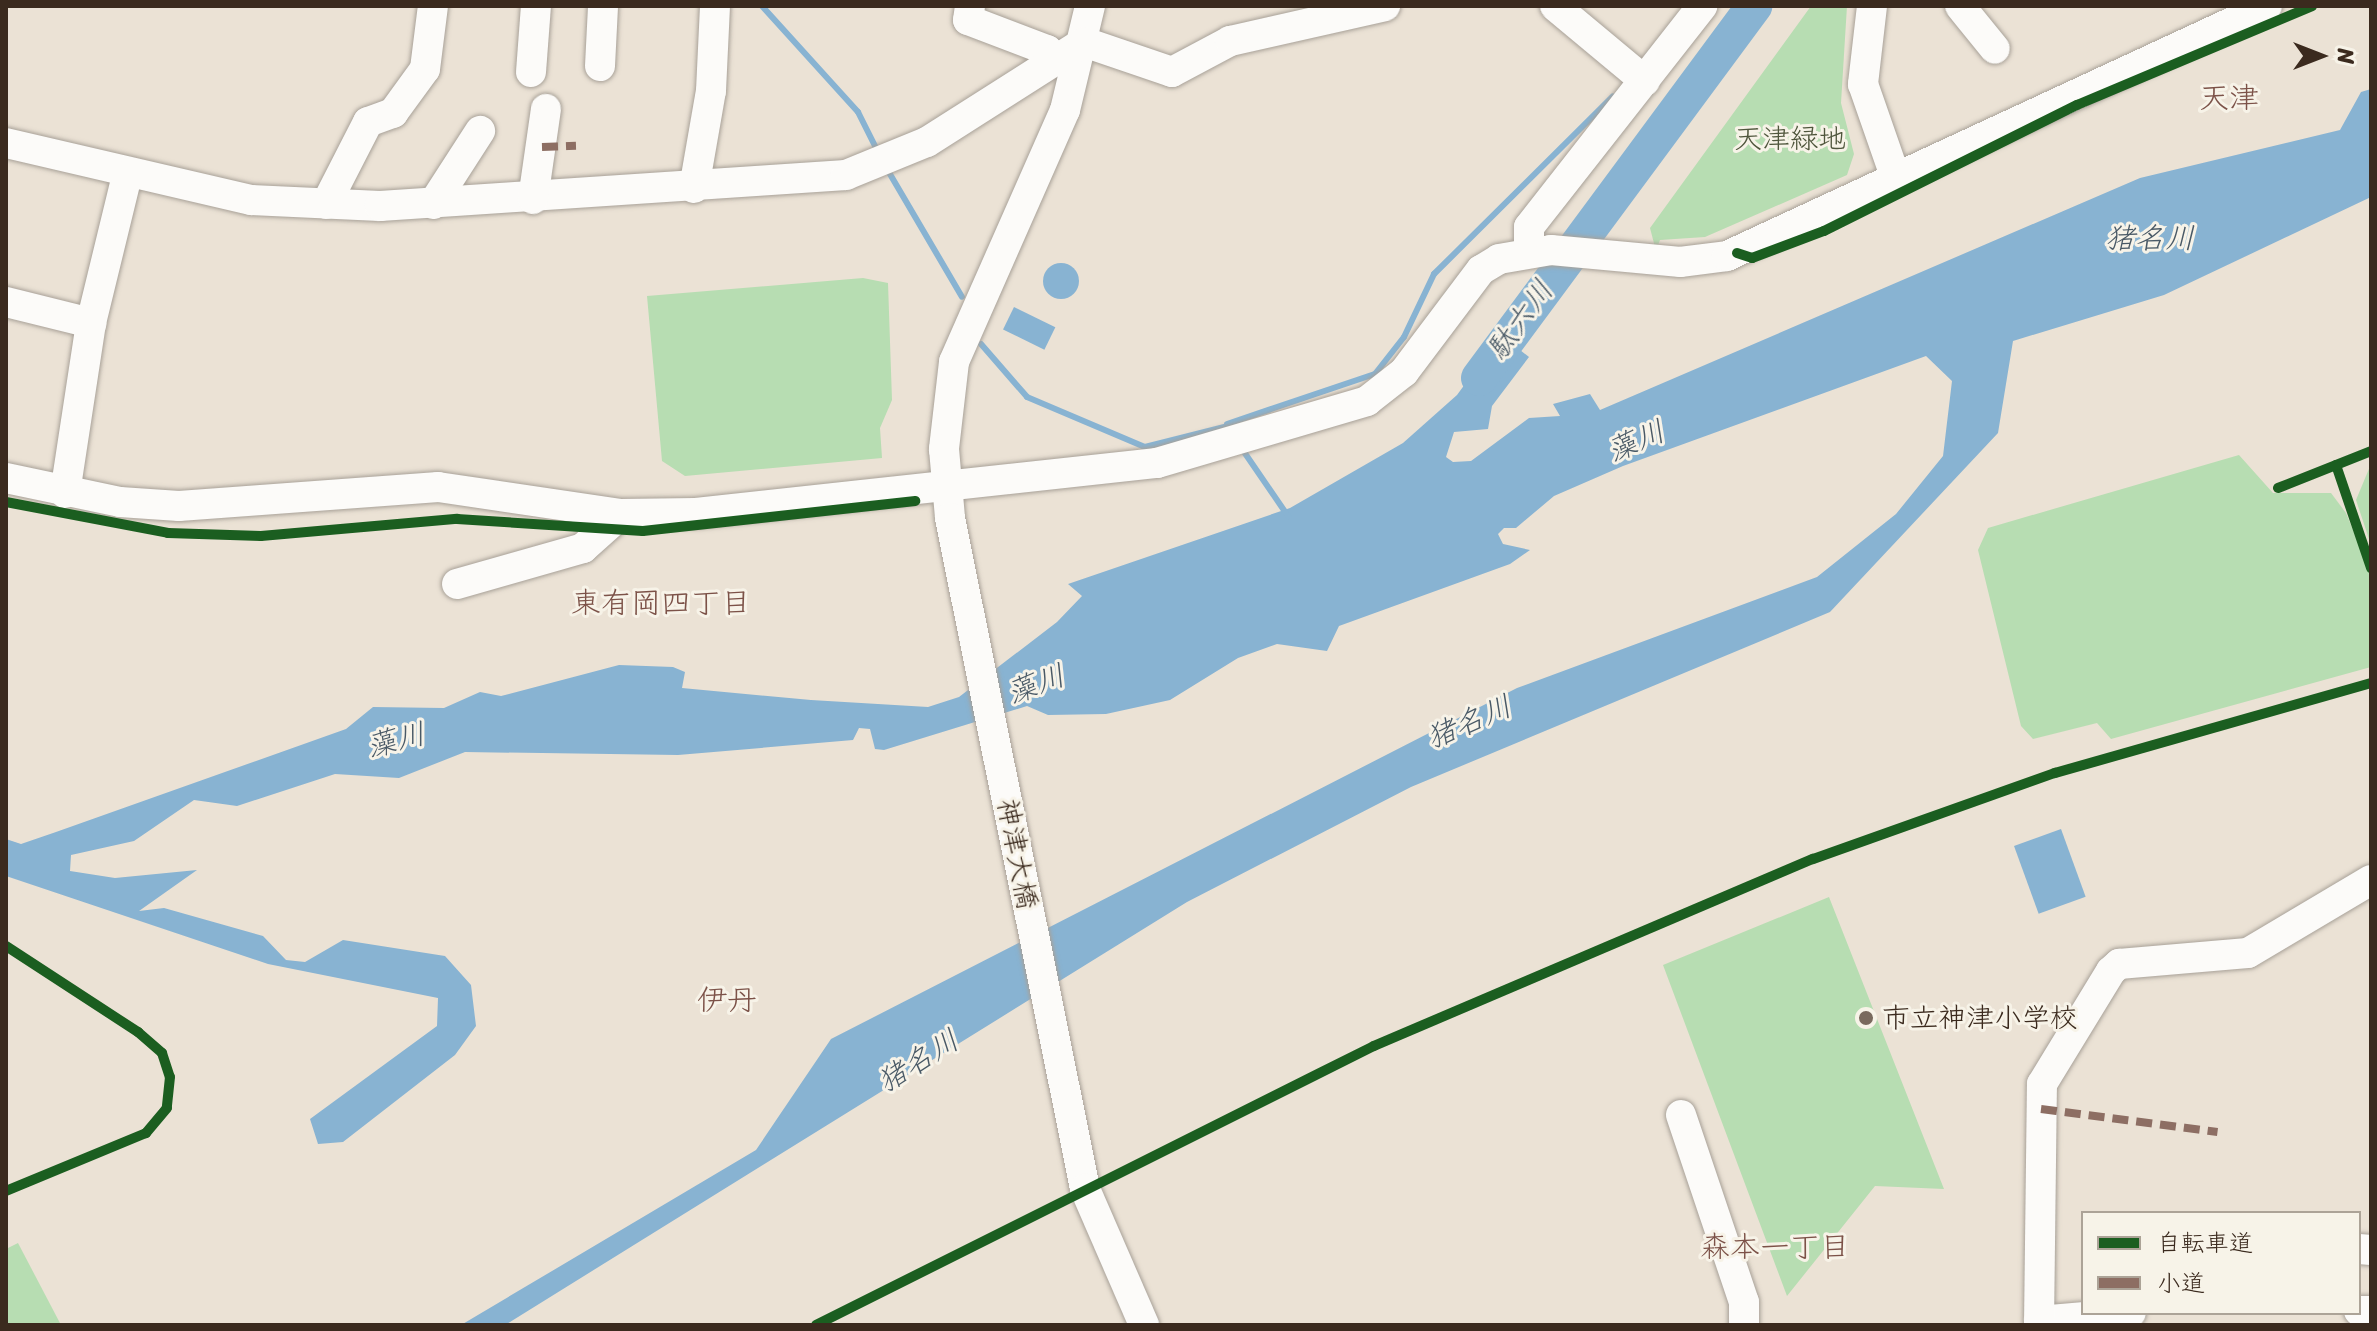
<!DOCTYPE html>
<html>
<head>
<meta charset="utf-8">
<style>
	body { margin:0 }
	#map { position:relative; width:2377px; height:1331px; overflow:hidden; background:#ebe2d5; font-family:Sriracha,"Klee One",sans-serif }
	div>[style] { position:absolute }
	.green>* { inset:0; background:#b7ddb2 }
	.water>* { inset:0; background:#88b3d2; transform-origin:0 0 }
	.round { border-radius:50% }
	.stream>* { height:6px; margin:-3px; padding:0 3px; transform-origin:3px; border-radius:3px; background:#88b3d2 }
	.river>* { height:36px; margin:-18px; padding:0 18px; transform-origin:18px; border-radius:18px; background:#88b3d2 }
	.roads { filter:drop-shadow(0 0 2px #a8a198) drop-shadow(0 0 2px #a8a198) }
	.minor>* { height:30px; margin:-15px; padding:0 15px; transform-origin:15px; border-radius:15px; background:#fcfbf9 }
	.quiet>* { height:8px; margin-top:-4px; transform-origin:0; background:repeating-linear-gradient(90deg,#8d6e63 0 16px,transparent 0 24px) }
	.cycleway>* { height:10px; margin:-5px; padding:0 5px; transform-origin:5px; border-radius:5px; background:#1b5e20 }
	.dots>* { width:22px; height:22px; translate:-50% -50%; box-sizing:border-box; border:4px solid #f7f3e8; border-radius:50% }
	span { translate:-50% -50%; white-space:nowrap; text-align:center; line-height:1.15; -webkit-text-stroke:6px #f7f3e8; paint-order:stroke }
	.park-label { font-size:28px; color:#4f563c }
	.street-label { font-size:28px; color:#3b2a1e }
	.poi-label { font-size:28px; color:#3b2a1e }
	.left { translate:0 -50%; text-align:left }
	.neighbourhood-label { font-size:30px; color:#7c5248 }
	.water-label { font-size:30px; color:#495966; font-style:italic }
	.frame { position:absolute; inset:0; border:8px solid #3b2a1e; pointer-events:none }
	.legend { position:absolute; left:2081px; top:1211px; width:280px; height:104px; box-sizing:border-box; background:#f7f3e8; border:2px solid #aca397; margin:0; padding:10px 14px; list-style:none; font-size:24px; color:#3b2a1e }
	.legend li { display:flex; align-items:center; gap:16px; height:40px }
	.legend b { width:40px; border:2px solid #aca397 }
	.north { position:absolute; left:2281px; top:16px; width:80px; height:80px; -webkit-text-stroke:6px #f7f3e8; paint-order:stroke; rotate:90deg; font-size:22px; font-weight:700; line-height:32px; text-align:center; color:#3b2a1e }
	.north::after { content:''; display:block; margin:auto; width:28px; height:36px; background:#3b2a1e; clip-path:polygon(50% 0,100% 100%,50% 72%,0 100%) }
</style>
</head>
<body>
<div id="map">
	<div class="green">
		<div style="clip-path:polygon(1811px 6px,1847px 6px,1841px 103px,1854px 154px,1847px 175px,1705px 237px,1660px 240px,1656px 251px,1650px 228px)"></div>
		<div style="clip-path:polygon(863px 278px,888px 283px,892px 400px,880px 428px,882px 458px,685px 476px,662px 461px,647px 296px)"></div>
		<div style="clip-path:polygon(2239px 455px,2273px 493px,2331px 493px,2346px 513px,2371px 574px,2371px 667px,2111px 739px,2097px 723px,2033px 739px,2021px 726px,1978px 550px,1988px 528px)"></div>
		<div style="clip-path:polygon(2371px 464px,2371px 545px,2356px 500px)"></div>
		<div style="clip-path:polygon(1829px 897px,1944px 1189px,1875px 1186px,1787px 1296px,1663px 965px)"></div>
		<div style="clip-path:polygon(18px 1243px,61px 1325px,6px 1325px,6px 1249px)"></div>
	</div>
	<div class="water">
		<div style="clip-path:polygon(2371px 89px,2371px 197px,2164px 295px,2013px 341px,1998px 433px,1830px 612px,1411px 787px,1187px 902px,505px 1325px,461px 1325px,756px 1150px,831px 1039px,1517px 688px,1817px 577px,1896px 514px,1943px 456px,1952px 381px,1926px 356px,1623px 466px,1554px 496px,1516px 528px,1504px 528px,1498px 534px,1503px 544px,1530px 550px,1510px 564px,1339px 626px,1327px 651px,1277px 644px,1238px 658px,1170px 700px,1106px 714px,1048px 715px,1027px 706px,884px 750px,875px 749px,870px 729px,859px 728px,853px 740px,678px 755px,465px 752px,399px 778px,335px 774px,237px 806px,194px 800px,134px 841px,71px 855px,70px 871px,115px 878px,197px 870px,139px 911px,164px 908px,263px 936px,286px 960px,305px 962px,343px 940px,445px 956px,471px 985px,476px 1026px,455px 1055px,343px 1142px,318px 1144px,310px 1119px,437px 1026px,438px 998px,268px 964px,6px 876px,6px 839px,21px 844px,56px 832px,346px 729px,373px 707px,444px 708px,480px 692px,501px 696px,619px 665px,673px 667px,685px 672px,682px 688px,811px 700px,928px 707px,959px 697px,1057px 622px,1082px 596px,1068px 584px,1290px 508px,1403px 443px,1457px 395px,1501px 335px,1529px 357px,1492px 406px,1488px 429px,1454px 432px,1446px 457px,1453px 462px,1471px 461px,1529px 418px,1560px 416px,1553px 404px,1590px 394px,1600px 410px,2140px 178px,2340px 130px,2361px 92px)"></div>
		<div class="round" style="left:1043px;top:263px;width:36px;height:36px"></div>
		<div style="left:1014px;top:307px;width:46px;height:25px;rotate:26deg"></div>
		<div style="left:2061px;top:829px;width:72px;height:50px;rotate:70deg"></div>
	</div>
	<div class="stream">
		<div style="left:762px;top:6px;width:143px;rotate:47.8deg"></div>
		<div style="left:858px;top:112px;width:45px;rotate:63.4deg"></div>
		<div style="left:887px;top:169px;width:148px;rotate:59.6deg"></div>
		<div style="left:981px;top:344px;width:70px;rotate:49deg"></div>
		<div style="left:1027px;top:397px;width:128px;rotate:23deg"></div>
		<div style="left:1145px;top:447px;width:86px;rotate:-14.2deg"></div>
		<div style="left:1227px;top:424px;width:156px;rotate:-18.7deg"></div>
		<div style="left:1375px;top:374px;width:47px;rotate:-51.9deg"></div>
		<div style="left:1404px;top:337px;width:70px;rotate:-64.5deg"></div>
		<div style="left:1434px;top:274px;width:252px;rotate:-44.8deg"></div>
		<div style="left:1240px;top:446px;width:85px;rotate:55.6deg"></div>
	</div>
	<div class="river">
		<div style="left:1479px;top:378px;width:463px;rotate:-53.5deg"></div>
	</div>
	<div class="roads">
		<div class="minor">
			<div style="left:970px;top:6px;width:14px;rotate:98deg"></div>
			<div style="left:968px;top:20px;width:85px;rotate:20.8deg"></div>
			<div style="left:1047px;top:50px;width:14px;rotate:54deg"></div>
			<div style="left:1090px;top:6px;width:107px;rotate:103.5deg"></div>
			<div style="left:1065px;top:110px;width:275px;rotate:113.8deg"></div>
			<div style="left:954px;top:362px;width:88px;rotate:96.6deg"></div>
			<div style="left:944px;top:449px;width:69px;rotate:85deg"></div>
			<div style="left:950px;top:518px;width:684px;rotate:78.62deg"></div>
			<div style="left:1085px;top:1189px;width:148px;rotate:66.5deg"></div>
			<div style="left:1555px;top:6px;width:117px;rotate:39.8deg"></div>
			<div style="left:1872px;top:6px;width:79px;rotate:96.6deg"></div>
			<div style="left:1863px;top:84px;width:97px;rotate:70.8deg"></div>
			<div style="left:1960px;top:6px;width:55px;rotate:50.9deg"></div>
			<div style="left:600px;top:66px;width:60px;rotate:-87.1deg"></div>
			<div style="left:531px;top:72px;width:66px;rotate:-85.7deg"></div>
			<div style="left:6px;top:143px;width:252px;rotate:13.1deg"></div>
			<div style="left:251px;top:200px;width:129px;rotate:2.7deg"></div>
			<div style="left:380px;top:206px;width:467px;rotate:-3.8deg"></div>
			<div style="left:846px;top:175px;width:87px;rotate:-22.2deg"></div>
			<div style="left:927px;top:142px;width:186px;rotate:-32.5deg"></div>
			<div style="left:1084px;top:42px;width:93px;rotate:18.8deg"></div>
			<div style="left:1172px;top:72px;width:66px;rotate:-28.1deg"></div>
			<div style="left:1230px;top:41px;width:159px;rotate:-12.7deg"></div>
			<div style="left:694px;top:188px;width:98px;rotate:-80.1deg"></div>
			<div style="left:711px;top:91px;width:85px;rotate:-87.3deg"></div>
			<div style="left:533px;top:199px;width:91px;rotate:-81.8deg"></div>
			<div style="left:326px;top:204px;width:92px;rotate:-62.9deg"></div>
			<div style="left:368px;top:122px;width:27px;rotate:-20deg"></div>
			<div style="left:393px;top:113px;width:54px;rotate:-54deg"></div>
			<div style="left:425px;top:69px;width:64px;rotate:-82.8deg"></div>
			<div style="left:433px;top:204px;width:87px;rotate:-57.2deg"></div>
			<div style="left:1529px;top:250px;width:23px;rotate:-90deg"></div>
			<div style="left:1529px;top:227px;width:281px;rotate:-51.9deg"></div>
			<div style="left:6px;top:302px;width:88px;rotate:13.9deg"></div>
			<div style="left:6px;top:478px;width:116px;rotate:11.9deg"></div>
			<div style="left:120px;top:502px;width:59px;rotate:3.9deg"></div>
			<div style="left:179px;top:506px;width:260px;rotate:-4.2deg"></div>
			<div style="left:438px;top:487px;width:185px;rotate:8.4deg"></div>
			<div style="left:621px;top:514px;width:75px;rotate:-0.8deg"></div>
			<div style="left:696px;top:513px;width:464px;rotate:-6.2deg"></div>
			<div style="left:1157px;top:463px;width:219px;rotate:-16.4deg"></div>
			<div style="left:1367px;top:401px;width:47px;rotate:-38.1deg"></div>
			<div style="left:1404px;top:372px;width:128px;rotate:-53deg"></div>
			<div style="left:1481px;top:270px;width:21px;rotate:-31deg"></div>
			<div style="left:1499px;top:259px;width:53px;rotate:-9.8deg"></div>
			<div style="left:1551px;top:250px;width:130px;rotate:5.3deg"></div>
			<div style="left:1680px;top:262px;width:47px;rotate:-7.3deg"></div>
			<div style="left:1727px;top:256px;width:595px;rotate:-24.84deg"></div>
			<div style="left:65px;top:493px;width:172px;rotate:-81.3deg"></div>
			<div style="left:91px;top:323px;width:152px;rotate:-76.3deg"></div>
			<div style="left:457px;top:584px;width:131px;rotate:-15.9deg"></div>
			<div style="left:583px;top:548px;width:51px;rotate:-41.8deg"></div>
			<div style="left:1681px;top:1115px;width:197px;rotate:71.4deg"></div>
			<div style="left:1744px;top:1302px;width:23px;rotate:90deg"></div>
			<div style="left:2359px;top:1249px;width:12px;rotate:5deg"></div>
			<div style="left:2359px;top:1311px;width:12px"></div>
			<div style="left:2039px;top:1321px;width:92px;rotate:-5deg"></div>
			<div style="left:2039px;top:1325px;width:241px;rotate:-89.3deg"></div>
			<div style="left:2042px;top:1084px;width:132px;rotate:-58.6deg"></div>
			<div style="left:2111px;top:971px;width:11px;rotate:-41deg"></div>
			<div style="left:2119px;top:964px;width:129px;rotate:-4.9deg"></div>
			<div style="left:2248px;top:953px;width:143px;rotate:-30.7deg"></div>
		</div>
	</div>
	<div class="quiet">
		<div style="left:542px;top:147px;width:34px;rotate:-2deg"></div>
		<div style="left:2041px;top:1109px;width:178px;rotate:7.4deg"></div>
	</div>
	<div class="cycleway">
		<div style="left:1737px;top:253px;width:16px;rotate:18deg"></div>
		<div style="left:1752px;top:258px;width:77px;rotate:-20.6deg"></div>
		<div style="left:1824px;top:231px;width:283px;rotate:-26.5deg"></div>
		<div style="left:2077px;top:105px;width:255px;rotate:-22.8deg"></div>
		<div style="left:2336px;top:465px;width:109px;rotate:71.2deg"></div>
		<div style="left:2278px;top:488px;width:100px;rotate:-21.7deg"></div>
		<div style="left:6px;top:502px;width:165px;rotate:10.8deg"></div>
		<div style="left:168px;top:533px;width:93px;rotate:1.8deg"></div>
		<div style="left:261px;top:536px;width:197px;rotate:-5deg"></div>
		<div style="left:457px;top:519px;width:186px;rotate:3.7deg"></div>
		<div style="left:643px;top:531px;width:274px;rotate:-6.3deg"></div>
		<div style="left:6px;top:946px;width:158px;rotate:33.1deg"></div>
		<div style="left:138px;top:1032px;width:32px;rotate:41deg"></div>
		<div style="left:162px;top:1053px;width:25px;rotate:72deg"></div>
		<div style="left:170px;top:1077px;width:31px;rotate:96deg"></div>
		<div style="left:167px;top:1108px;width:33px;rotate:130deg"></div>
		<div style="left:146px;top:1133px;width:152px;rotate:157.5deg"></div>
		<div style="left:816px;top:1325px;width:624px;rotate:-26.57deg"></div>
		<div style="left:1374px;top:1046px;width:477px;rotate:-23.1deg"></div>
		<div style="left:1813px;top:859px;width:257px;rotate:-19.6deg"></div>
		<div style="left:2055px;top:773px;width:329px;rotate:-15.9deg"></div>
	</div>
	<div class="dots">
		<div style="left:1866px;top:1018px;background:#796a5e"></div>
	</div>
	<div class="park-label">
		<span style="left:1790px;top:139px">天津緑地</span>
	</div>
	<div class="street-label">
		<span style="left:1017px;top:854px;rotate:79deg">神津大橋</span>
	</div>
	<div class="poi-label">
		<span class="left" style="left:1882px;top:1018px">市立神津小学校</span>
	</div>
	<div class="neighbourhood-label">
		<span style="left:2229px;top:98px">天津</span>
		<span style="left:661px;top:603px">東有岡四丁目</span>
		<span style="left:727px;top:1000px">伊丹</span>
		<span style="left:1775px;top:1247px">森本一丁目</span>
	</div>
	<div class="water-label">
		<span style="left:2150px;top:238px">猪名川</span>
		<span style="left:1520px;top:320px;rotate:-54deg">駄六川</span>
		<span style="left:1636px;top:441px;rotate:-23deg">藻川</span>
		<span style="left:1036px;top:684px;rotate:-20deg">藻川</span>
		<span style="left:1469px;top:722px;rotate:-23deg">猪名川</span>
		<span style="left:396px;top:740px;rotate:-14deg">藻川</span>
		<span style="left:918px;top:1061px;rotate:-32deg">猪名川</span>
	</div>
	<div class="frame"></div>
	<ul class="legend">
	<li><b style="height:10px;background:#1b5e20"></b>自転車道</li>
	<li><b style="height:10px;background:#8d6e63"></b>小道</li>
	</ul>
	<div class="north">N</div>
</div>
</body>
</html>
